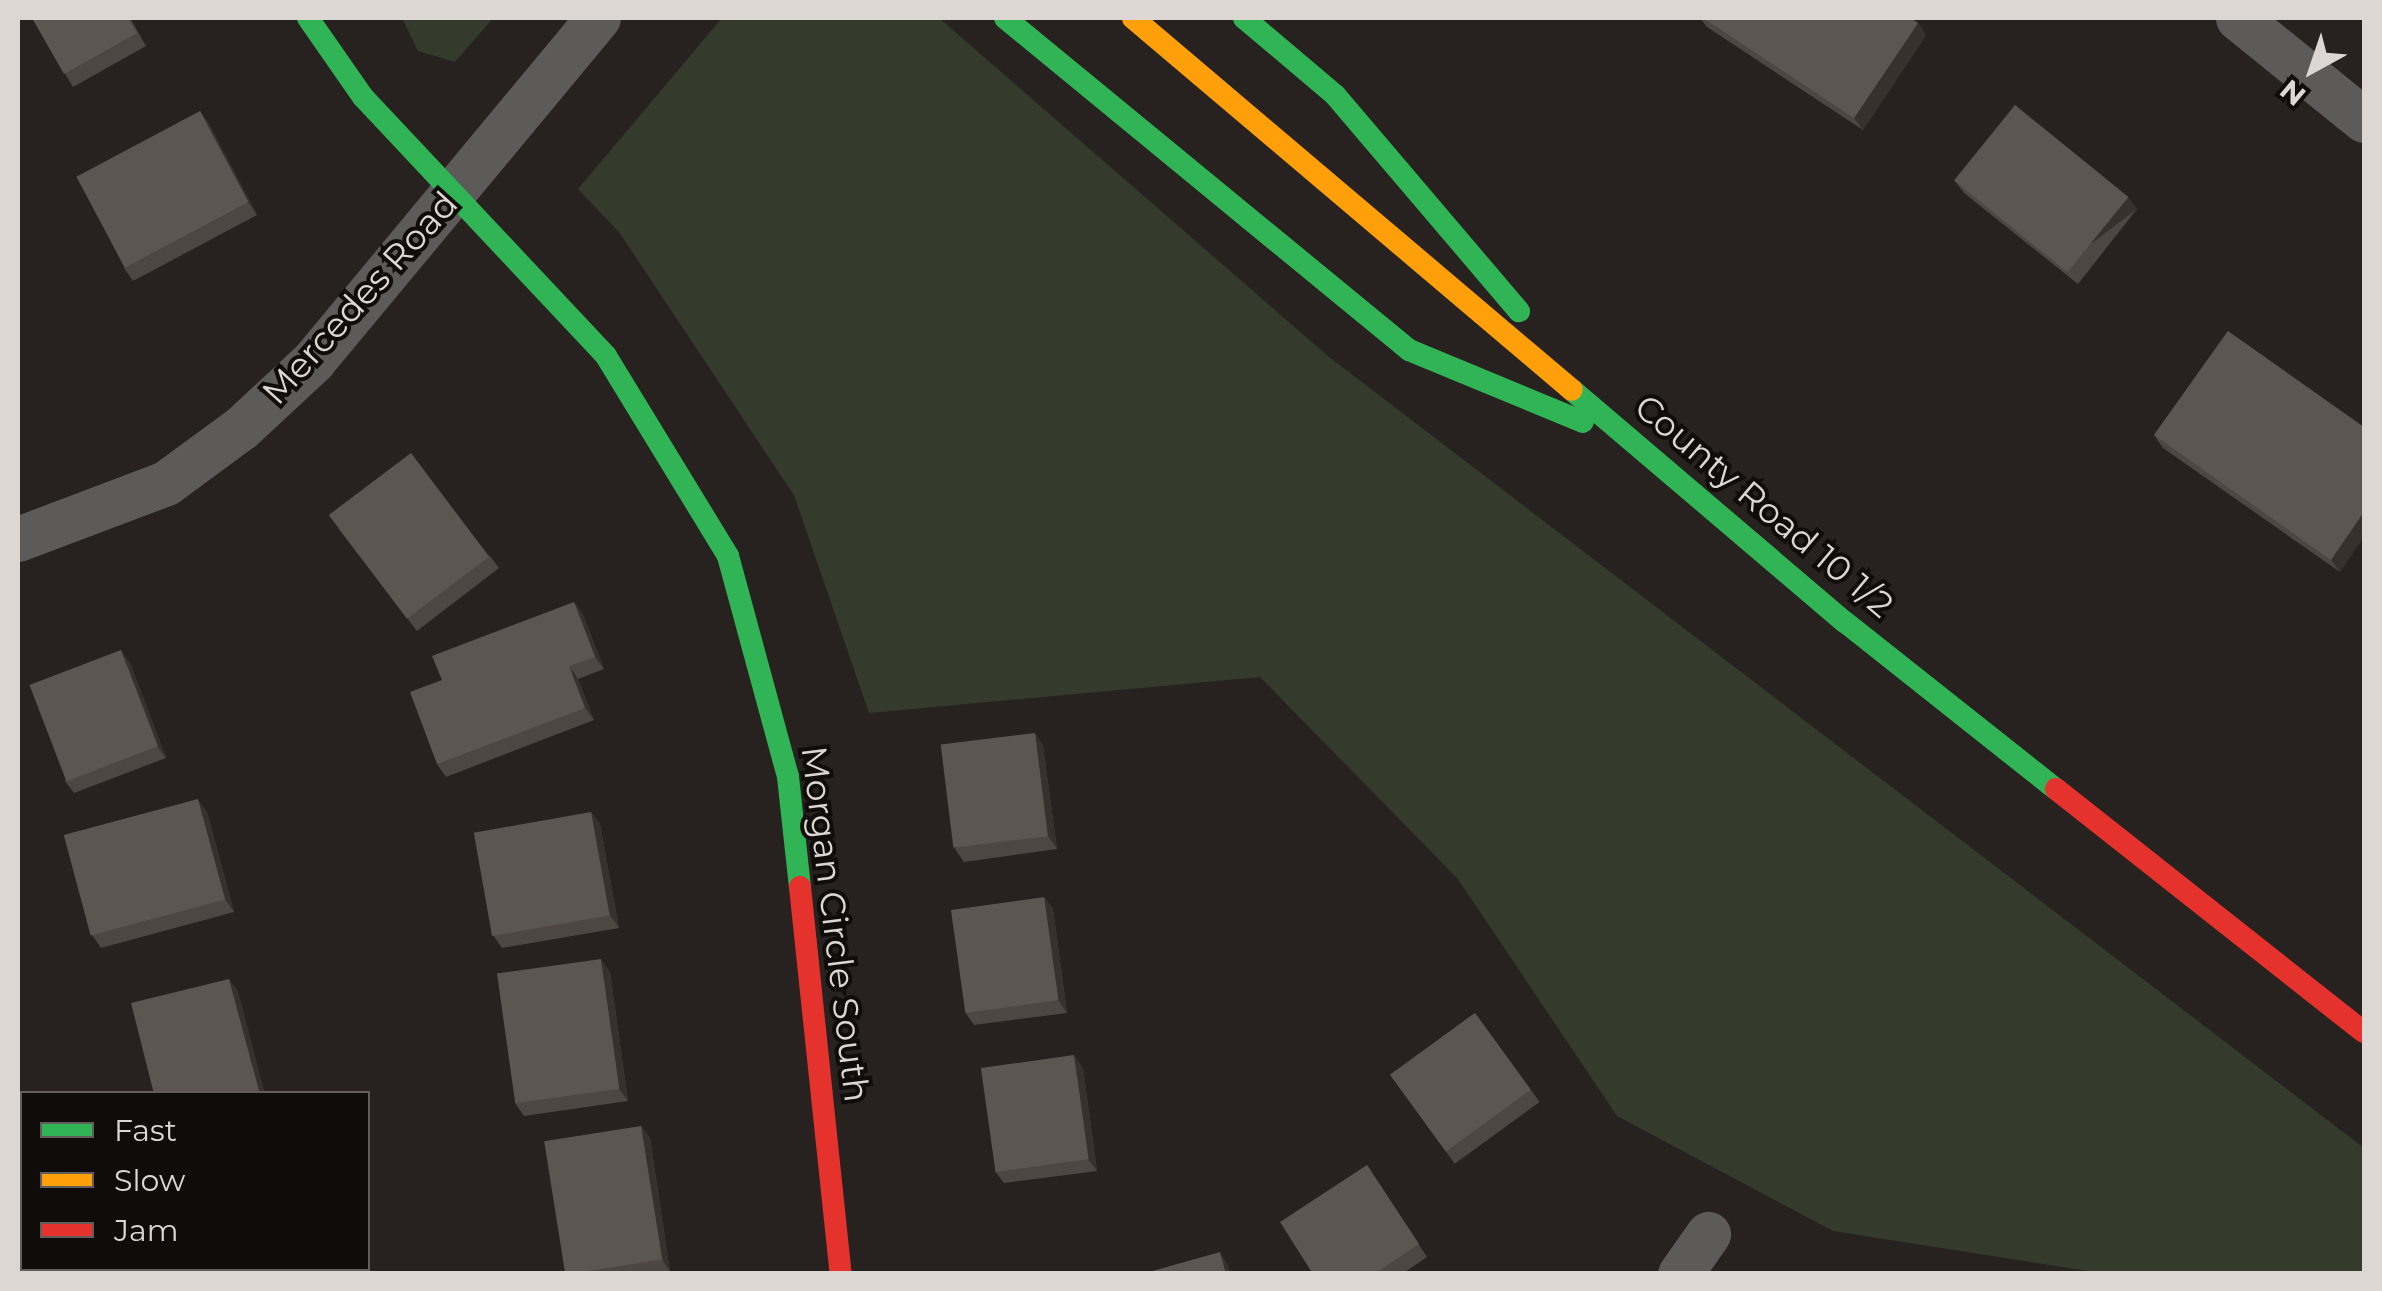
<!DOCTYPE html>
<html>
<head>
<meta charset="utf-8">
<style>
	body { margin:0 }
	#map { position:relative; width:2382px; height:1291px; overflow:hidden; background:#272220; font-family:Montserrat,sans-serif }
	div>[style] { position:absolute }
	.green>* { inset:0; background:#343b2d }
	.street>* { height:45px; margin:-22.5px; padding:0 22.5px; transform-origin:22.5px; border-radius:22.5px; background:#5d5a5a }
	.fast>* { height:22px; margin:-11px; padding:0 11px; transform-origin:11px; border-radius:11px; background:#30b455 }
	.slow>* { height:22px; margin:-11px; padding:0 11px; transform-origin:11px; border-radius:11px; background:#ff9f0a }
	.jam>* { height:22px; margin:-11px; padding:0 11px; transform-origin:11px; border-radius:11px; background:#e5322d }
	.wall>* { inset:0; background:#4d4643; transform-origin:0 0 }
	.shaded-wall>* { inset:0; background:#37312e; transform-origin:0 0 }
	.building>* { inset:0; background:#5c5653; transform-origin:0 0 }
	span { translate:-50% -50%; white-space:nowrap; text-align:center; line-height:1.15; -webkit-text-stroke:8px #100c0a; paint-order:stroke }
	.street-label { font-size:35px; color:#ddd7d4 }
	.frame { position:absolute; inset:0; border:20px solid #ddd7d4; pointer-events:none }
	.legend { position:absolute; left:20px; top:1091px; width:350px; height:180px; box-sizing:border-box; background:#100c0a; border:2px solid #625d5b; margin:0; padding:12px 18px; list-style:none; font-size:30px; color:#ddd7d4 }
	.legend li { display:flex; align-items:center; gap:20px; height:50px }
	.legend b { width:50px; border:2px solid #625d5b }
	.north { position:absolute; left:2262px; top:20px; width:100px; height:100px; -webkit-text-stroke:8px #100c0a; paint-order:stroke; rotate:220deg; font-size:28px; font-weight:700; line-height:40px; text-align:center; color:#ddd7d4 }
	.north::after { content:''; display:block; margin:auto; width:35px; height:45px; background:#ddd7d4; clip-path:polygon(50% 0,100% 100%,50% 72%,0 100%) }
</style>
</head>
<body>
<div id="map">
	<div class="green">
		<div style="clip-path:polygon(402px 18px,493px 18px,455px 62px,418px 51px)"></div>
		<div style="clip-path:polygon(722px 18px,939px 18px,1329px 357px,2364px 1148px,2364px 1273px,2101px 1273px,1833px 1231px,1617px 1116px,1458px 879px,1260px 677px,869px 713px,794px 495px,619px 232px,578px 189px)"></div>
	</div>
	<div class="street">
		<div style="left:2238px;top:18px;width:162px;rotate:39deg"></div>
		<div style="left:18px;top:539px;width:158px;rotate:-20.7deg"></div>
		<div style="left:166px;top:483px;width:93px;rotate:-36.3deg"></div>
		<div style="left:241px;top:428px;width:98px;rotate:-42.9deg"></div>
		<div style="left:313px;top:361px;width:446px;rotate:-50.3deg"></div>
		<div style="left:18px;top:1175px;width:22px;rotate:80deg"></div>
		<div style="left:38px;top:1268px;width:6px;rotate:72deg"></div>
		<div style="left:1680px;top:1274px;width:49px;rotate:-55deg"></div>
	</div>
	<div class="fast">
		<div style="left:308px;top:18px;width:96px;rotate:55.2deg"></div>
		<div style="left:363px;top:97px;width:355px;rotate:46.8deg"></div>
		<div style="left:606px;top:356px;width:234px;rotate:58.6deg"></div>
		<div style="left:728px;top:556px;width:229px;rotate:74.8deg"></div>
		<div style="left:788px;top:777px;width:111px;rotate:83.8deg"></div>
		<div style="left:1005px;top:18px;width:523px;rotate:39.41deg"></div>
		<div style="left:1409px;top:350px;width:188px;rotate:22.5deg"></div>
		<div style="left:1244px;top:18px;width:119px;rotate:40.2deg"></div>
		<div style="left:1335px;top:95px;width:284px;rotate:49.6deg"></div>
		<div style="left:1572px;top:390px;width:358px;rotate:40.4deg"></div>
		<div style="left:1845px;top:622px;width:269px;rotate:38.4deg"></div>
	</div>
	<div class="slow">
		<div style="left:1133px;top:18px;width:575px;rotate:40.28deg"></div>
	</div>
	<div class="jam">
		<div style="left:2056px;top:789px;width:392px;rotate:38.3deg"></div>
		<div style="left:800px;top:887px;width:389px;rotate:84deg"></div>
	</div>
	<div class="wall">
		<div style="clip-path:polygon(32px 18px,130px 18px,146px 46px,73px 87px)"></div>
		<div style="clip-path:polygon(1700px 18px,1910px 18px,1918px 23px,1926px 35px,1863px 130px,1707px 27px)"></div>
		<div style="clip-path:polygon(200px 111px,209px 124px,257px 215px,133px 281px,124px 268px)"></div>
		<div style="clip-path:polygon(1955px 181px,2128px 197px,2137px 209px,2078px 284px,1964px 193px)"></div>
		<div style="clip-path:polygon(2228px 331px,2340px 572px,2163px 448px,2154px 435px)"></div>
		<div style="clip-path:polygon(338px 528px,490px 556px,499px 568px,417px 631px)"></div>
		<div style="clip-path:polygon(574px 602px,583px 615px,604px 669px,578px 679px,594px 720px,446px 777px,437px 764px)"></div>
		<div style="clip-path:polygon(130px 663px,166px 758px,74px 793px,65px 781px)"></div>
		<div style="clip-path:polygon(1035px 733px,1043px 746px,1057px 849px,964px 862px,955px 849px)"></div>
		<div style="clip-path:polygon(207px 812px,234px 912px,101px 948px,92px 935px)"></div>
		<div style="clip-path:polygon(591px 812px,600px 824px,619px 928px,502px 948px,493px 935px)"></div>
		<div style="clip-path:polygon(1044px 897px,1053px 909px,1067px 1013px,974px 1025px,965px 1012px)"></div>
		<div style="clip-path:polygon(610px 972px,628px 1101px,524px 1116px,515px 1103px)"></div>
		<div style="left:1475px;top:1013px;width:110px;height:105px;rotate:54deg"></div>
		<div style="clip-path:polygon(1083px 1068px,1097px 1171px,1004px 1183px,995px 1171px)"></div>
		<div style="clip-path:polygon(641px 1126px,650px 1138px,670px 1272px,659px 1274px,563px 1274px)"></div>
		<div style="clip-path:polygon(1367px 1165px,1427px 1257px,1402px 1274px,1313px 1274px)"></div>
	</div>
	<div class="shaded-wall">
		<div style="clip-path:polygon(1918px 23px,1926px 35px,1863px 130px,1854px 118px)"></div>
		<div style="clip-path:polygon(200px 111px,209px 124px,257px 215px,248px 202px)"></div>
		<div style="left:2128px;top:197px;width:15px;height:95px;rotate:53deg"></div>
		<div style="clip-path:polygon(2364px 512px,2364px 537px,2340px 572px,2331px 560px)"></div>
		<div style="clip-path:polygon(574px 602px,583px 615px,604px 669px,595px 657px)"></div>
		<div style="clip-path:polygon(121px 650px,130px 663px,166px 758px,157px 746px)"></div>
		<div style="clip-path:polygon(569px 666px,578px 679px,594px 720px,585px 708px)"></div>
		<div style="clip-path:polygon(1035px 733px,1043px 746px,1057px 849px,1048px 836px)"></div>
		<div style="clip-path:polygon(198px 799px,207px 812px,234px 912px,225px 899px)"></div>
		<div style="clip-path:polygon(591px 812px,600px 824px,619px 928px,610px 915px)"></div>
		<div style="clip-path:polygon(1044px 897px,1053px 909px,1067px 1013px,1058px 1000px)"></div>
		<div style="clip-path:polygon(601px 959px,610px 972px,628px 1101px,619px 1089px)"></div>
		<div style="clip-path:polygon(229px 979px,238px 991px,265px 1094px,260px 1094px)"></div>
		<div style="clip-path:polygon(1074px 1055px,1083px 1068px,1097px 1171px,1088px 1159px)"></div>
		<div style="clip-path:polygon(641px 1126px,650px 1138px,670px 1272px,662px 1259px)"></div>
		<div style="clip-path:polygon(1220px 1252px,1228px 1265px,1231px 1274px,1226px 1274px)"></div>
	</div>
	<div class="building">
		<div style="clip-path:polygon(32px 18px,128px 18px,137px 33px,64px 74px)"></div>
		<div style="clip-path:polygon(1703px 18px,1910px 18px,1918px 23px,1854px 118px)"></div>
		<div style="left:2015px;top:105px;width:146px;height:97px;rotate:39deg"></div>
		<div style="left:200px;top:111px;width:103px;height:140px;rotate:62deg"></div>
		<div style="clip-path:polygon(2228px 331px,2364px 427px,2364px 512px,2331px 560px,2154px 435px)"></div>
		<div style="left:411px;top:453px;width:130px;height:103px;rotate:53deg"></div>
		<div style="clip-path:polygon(574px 602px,595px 657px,569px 666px,585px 708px,437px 764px,410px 692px,442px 680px,432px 656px)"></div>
		<div style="left:121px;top:650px;width:103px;height:98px;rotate:69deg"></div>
		<div style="left:1035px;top:733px;width:104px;height:95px;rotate:83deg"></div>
		<div style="left:198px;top:799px;width:104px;height:139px;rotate:75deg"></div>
		<div style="left:591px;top:812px;width:105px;height:119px;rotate:80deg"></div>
		<div style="left:1044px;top:897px;width:104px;height:94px;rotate:82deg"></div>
		<div style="left:601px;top:959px;width:131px;height:105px;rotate:82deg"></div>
		<div style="clip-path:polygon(229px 979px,260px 1094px,154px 1094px,131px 1003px)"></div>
		<div style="left:1475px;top:1013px;width:95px;height:105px;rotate:54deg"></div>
		<div style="left:1074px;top:1055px;width:105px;height:94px;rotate:82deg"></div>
		<div style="left:641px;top:1126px;width:135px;height:98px;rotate:81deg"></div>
		<div style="clip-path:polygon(1367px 1165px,1419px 1244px,1374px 1274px,1313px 1274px,1280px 1222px)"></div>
		<div style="clip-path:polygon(1220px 1252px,1226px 1274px,1142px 1274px)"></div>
		<div style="clip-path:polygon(207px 1268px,312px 1268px,312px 1272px,306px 1274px,208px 1274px)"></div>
	</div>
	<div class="street-label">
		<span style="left:360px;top:298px;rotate:-48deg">Mercedes Road</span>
		<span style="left:1764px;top:506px;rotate:40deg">County Road 10 1/2</span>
		<span style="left:835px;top:924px;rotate:83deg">Morgan Circle South</span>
	</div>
	<div class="frame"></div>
	<ul class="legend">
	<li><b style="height:12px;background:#30b455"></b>Fast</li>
	<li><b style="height:12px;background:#ff9f0a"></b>Slow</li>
	<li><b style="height:12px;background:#e5322d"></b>Jam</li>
	</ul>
	<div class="north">N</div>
</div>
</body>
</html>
